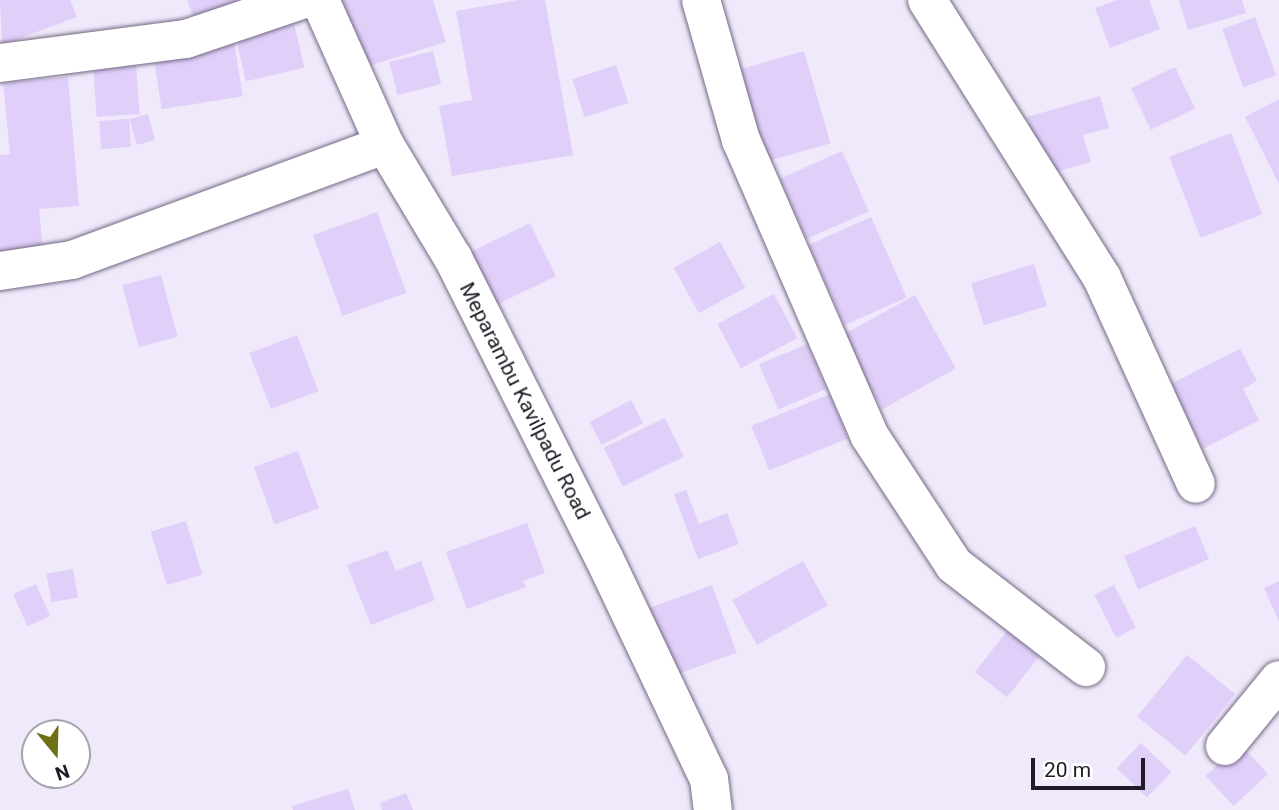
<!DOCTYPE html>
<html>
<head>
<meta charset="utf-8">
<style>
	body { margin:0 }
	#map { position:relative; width:1279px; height:810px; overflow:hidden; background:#f0e9fb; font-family:Roboto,sans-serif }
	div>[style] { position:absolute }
	.building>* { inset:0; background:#e0cff9; transform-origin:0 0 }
	.roads { filter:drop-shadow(0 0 2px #746984) drop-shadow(0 0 2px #746984) }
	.minor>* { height:38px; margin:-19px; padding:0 19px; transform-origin:19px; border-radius:19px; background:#fff }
	.secondary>* { height:38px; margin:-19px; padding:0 19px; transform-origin:19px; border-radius:19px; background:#fff }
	span { translate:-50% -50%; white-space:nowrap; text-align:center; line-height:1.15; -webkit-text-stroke:5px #fff; paint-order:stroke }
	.street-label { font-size:21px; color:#201c27 }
	.north { position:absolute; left:21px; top:719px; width:70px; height:70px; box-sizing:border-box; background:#fff; border:2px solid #a6a4a9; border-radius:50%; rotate:161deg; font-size:19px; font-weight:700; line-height:28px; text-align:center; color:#201c27 }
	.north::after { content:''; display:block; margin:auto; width:24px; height:32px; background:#6d7015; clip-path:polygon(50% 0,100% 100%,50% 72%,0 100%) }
	.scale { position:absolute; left:1031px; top:758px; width:114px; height:32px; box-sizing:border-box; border:4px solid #201c27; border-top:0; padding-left:9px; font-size:21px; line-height:24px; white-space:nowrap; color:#201c27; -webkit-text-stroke:5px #fff; paint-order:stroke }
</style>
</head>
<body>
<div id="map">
	<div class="building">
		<div style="clip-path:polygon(0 0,70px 0,77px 17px,2px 45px)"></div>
		<div style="clip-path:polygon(187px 0,241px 0,245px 11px,198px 28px)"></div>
		<div style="clip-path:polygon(341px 0,433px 0,446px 42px,362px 68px)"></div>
		<div style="clip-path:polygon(518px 0,545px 0,573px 155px,452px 176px,439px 106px,472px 100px,456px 11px)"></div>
		<div style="clip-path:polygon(1117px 0,1149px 0,1160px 29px,1110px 48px,1095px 8px)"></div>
		<div style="clip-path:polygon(1179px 0,1242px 0,1246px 13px,1188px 30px)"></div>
		<div style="left:1255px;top:17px;width:62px;height:35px;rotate:70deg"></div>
		<div style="left:294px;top:23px;width:46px;height:60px;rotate:77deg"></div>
		<div style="left:234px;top:41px;width:56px;height:82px;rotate:81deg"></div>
		<div style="left:433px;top:51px;width:34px;height:45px;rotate:76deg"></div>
		<div style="left:804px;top:51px;width:96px;height:68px;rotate:74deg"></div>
		<div style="left:136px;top:63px;width:51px;height:43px;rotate:86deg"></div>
		<div style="left:616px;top:65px;width:40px;height:46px;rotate:72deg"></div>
		<div style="left:1175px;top:67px;width:46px;height:49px;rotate:64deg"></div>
		<div style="clip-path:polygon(68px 77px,79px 206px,39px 209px,43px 251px,0 255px,0 155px,10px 154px,3px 83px)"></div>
		<div style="clip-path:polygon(1100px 96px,1109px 128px,1083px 135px,1091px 162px,1044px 175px,1027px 117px)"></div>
		<div style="clip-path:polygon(1279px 99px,1279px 184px,1245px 117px)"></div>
		<div style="left:148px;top:114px;width:27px;height:19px;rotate:75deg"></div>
		<div style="left:129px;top:119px;width:28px;height:30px;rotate:86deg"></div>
		<div style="left:1231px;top:133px;width:87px;height:66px;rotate:69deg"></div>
		<div style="left:842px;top:151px;width:66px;height:68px;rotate:66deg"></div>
		<div style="left:377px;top:212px;width:86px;height:68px;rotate:70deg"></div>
		<div style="left:871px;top:217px;width:88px;height:68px;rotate:66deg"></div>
		<div style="left:530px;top:223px;width:59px;height:66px;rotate:64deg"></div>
		<div style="left:720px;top:242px;width:52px;height:53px;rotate:61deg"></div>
		<div style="left:1034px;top:264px;width:44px;height:66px;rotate:73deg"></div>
		<div style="left:161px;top:275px;width:64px;height:40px;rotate:75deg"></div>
		<div style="left:774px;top:294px;width:50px;height:64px;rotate:62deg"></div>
		<div style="left:915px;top:295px;width:84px;height:84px;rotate:61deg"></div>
		<div style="left:297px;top:335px;width:60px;height:51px;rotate:69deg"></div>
		<div style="left:807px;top:344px;width:49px;height:52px;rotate:67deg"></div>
		<div style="clip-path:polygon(1240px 349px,1257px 381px,1243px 389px,1259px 420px,1203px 449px,1169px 385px)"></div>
		<div style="left:830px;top:394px;width:48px;height:85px;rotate:68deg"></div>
		<div style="left:631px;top:400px;width:26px;height:47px;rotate:62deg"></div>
		<div style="left:665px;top:418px;width:43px;height:68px;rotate:64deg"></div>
		<div style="left:298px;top:451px;width:61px;height:47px;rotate:70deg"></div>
		<div style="clip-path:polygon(686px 490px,699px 524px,727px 513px,739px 544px,698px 559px,674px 494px)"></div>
		<div style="left:186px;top:521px;width:56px;height:37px;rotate:73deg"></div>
		<div style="clip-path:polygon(527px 523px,545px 573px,523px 581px,526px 587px,467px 609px,446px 552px)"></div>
		<div style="left:1195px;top:526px;width:36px;height:77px;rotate:67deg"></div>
		<div style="clip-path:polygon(387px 550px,396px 571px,421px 561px,435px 600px,371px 625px,347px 565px)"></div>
		<div style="left:803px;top:561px;width:51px;height:81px;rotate:61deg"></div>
		<div style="left:73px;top:569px;width:29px;height:27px;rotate:80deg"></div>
		<div style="clip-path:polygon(1279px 581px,1279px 622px,1264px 588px)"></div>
		<div style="left:36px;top:584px;width:35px;height:25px;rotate:66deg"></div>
		<div style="left:712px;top:585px;width:72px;height:72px;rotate:70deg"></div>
		<div style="left:1114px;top:585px;width:48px;height:22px;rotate:63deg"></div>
		<div style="left:1007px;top:631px;width:41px;height:52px;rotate:38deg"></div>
		<div style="left:1187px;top:655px;width:62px;height:79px;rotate:39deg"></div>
		<div style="left:1141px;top:743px;width:42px;height:35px;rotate:44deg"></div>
		<div style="left:1240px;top:744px;width:41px;height:47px;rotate:47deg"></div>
		<div style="clip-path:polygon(348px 789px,355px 810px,293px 810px,292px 806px)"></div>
		<div style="clip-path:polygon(406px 793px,413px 810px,382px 810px,380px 803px)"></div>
	</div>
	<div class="roads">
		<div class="minor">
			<div style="left:701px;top:0;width:146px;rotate:74.1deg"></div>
			<div style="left:741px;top:140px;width:322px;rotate:66.5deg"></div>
			<div style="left:869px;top:435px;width:155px;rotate:56.8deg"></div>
			<div style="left:954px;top:565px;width:167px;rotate:37.7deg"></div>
			<div style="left:927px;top:0;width:328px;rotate:57.8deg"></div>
			<div style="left:1102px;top:278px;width:226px;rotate:65.5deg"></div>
			<div style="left:0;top:63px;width:188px;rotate:-7.4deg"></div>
			<div style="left:186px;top:39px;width:121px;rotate:-18.7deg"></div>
			<div style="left:0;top:271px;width:73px;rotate:-8.7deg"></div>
			<div style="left:72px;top:260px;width:333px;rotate:-20.2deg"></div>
			<div style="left:1225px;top:746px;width:85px;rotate:-50.7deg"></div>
		</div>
		<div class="secondary">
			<div style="left:320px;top:0;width:159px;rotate:65.9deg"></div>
			<div style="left:385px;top:145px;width:132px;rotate:59deg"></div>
			<div style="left:453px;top:258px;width:336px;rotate:63.3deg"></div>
			<div style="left:604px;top:558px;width:245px;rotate:64.6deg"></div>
			<div style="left:709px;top:779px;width:31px;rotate:83deg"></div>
		</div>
	</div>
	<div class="street-label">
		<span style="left:525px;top:401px;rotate:63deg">Meparambu Kavilpadu Road</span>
	</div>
	<div class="north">N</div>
	<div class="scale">20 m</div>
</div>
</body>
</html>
